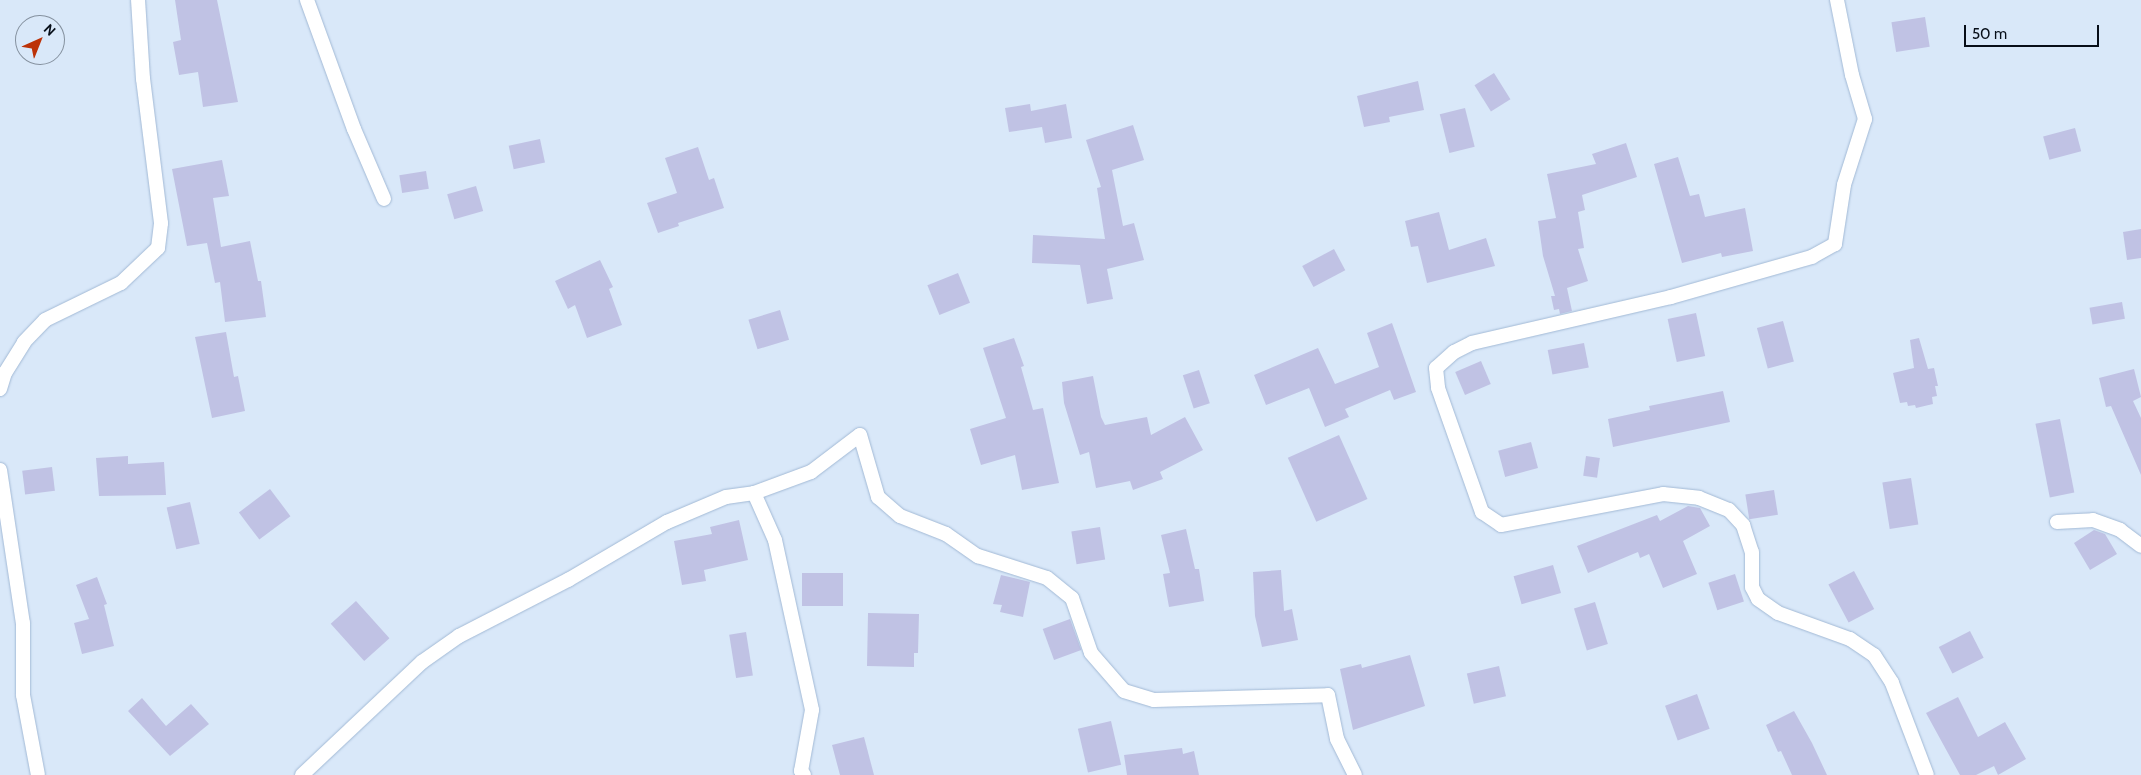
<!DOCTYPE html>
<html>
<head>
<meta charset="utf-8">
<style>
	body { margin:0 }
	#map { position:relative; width:2141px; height:775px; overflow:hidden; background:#d9e8f9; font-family:Cabin,sans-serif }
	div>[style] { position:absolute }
	.building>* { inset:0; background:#c0c2e4; transform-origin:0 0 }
	.roads { filter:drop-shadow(0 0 1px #a2b9d5) drop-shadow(0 0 1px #a2b9d5) }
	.minor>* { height:14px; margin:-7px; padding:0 7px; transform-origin:7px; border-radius:7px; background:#fff }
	span { translate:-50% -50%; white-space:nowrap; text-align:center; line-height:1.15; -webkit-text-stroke:4.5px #d9e8f9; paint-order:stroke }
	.north { position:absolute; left:15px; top:15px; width:50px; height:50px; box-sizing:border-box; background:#d9e8f9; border:1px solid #85919f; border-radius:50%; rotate:44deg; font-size:14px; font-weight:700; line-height:20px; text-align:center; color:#070e18 }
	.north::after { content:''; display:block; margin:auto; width:18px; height:22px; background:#bc3208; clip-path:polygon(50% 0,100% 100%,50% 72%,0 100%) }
	.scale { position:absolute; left:1964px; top:25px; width:135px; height:22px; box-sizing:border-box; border:2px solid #070e18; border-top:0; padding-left:6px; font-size:15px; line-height:18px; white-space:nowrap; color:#070e18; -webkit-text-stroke:4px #d9e8f9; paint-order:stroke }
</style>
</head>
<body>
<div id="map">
	<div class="building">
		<div style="clip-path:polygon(175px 0,217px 0,238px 102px,203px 107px,198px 72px,179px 75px,173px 42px,181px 40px)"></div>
		<div style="left:1925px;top:17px;width:30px;height:34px;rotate:81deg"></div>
		<div style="left:1494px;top:73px;width:31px;height:23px;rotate:58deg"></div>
		<div style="clip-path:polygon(1418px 81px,1424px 110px,1389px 117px,1390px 122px,1364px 127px,1357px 96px)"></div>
		<div style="clip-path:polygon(1030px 104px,1031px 111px,1066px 104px,1072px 138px,1045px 143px,1042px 127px,1009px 132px,1005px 108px)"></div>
		<div style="left:1465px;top:108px;width:40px;height:26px;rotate:76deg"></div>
		<div style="clip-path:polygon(1133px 125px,1144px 160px,1112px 170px,1123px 226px,1134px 223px,1144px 260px,1107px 269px,1113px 299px,1087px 304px,1080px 265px,1032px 263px,1033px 235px,1105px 239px,1097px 188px,1101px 187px,1086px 140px)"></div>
		<div style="left:2075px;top:128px;width:24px;height:33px;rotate:75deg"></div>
		<div style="left:540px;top:139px;width:24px;height:32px;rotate:78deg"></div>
		<div style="clip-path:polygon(1626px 143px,1637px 177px,1582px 195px,1585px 210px,1578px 212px,1584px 248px,1578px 249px,1588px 281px,1567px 288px,1572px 311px,1560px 314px,1559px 309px,1554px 310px,1551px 296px,1555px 296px,1543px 256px,1538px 221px,1556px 218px,1547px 174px,1596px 164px,1592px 154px)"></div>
		<div style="clip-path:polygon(698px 147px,709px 180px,714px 178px,724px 208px,678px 223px,679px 226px,658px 233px,647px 203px,677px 193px,665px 158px)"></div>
		<div style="clip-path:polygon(1678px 157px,1690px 196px,1699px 194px,1705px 217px,1745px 208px,1753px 251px,1722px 257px,1721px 253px,1682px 263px,1654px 164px)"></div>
		<div style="clip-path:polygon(222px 160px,229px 196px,213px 198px,221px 247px,250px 241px,258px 281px,261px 281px,266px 317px,225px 322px,220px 282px,215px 283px,207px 243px,187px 246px,172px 169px)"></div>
		<div style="left:426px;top:171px;width:18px;height:27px;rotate:81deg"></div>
		<div style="left:476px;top:186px;width:26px;height:30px;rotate:74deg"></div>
		<div style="clip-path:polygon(1439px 212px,1449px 250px,1486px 238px,1495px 266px,1427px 283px,1418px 246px,1411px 247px,1405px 221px)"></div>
		<div style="clip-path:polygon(2141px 229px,2141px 258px,2127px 260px,2123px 232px)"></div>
		<div style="left:1334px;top:249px;width:24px;height:36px;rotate:62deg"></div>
		<div style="clip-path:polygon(600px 260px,613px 287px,609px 289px,622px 325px,587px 338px,575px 305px,568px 309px,555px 281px)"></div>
		<div style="left:958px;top:273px;width:32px;height:33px;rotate:68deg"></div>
		<div style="left:2122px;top:302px;width:17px;height:33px;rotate:80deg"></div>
		<div style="left:780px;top:310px;width:31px;height:33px;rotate:73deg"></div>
		<div style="left:1696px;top:313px;width:44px;height:29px;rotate:78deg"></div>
		<div style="left:1783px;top:321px;width:42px;height:27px;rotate:75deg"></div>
		<div style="clip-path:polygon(1392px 323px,1416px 392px,1394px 400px,1390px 390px,1345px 409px,1349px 417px,1325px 427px,1309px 388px,1266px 405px,1254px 375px,1318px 348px,1335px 384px,1379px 367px,1367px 333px)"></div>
		<div style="clip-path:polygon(226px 332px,234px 377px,238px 376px,245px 411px,212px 418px,195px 337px)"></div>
		<div style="clip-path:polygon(1014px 338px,1024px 366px,1021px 367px,1033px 410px,1043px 408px,1059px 483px,1022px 490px,1015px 455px,981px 465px,970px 429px,1006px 418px,983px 348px)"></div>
		<div style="clip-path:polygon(1919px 338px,1928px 369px,1934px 368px,1938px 386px,1935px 386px,1937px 396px,1932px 397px,1933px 404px,1916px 408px,1915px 405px,1908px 406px,1907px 402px,1900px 403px,1893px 373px,1914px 368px,1910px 340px)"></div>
		<div style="left:1584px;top:343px;width:25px;height:37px;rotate:79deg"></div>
		<div style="left:1481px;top:361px;width:25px;height:28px;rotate:67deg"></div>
		<div style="clip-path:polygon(2134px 369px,2141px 397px,2133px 401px,2141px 418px,2141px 475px,2111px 406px,2106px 407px,2099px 378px)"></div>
		<div style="left:1199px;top:370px;width:35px;height:17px;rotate:72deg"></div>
		<div style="clip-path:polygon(1093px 376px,1101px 417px,1105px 425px,1147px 417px,1151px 435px,1185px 417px,1203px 450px,1160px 472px,1163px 479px,1133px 490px,1130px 481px,1096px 488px,1089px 452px,1080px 455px,1064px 403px,1062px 382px)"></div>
		<div style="clip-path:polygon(1723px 391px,1730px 422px,1613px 447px,1608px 419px,1650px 410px,1649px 406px)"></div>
		<div style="left:2060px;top:419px;width:75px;height:25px;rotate:79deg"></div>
		<div style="left:1339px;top:435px;width:70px;height:56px;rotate:66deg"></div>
		<div style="left:1531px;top:442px;width:27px;height:34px;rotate:75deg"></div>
		<div style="clip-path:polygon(128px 456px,128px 464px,164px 462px,166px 495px,99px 496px,96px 458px)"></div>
		<div style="left:1586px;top:456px;width:14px;height:20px;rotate:8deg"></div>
		<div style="left:52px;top:467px;width:24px;height:30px;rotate:83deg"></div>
		<div style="left:1911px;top:478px;width:47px;height:29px;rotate:81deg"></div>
		<div style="left:270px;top:489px;width:34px;height:39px;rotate:53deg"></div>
		<div style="left:1774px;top:490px;width:25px;height:29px;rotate:81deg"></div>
		<div style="left:190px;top:502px;width:43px;height:24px;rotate:77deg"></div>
		<div style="clip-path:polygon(1688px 506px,1700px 508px,1710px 526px,1683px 541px,1697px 574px,1663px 588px,1649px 554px,1640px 558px,1638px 552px,1588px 573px,1577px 546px,1657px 515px,1660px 521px)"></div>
		<div style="clip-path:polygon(739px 520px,748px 560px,704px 570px,706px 581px,682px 585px,674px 541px,712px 534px,710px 527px)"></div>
		<div style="left:1100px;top:527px;width:33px;height:29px;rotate:81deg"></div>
		<div style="clip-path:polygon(1186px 529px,1195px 569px,1199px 569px,1204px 601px,1169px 607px,1163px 574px,1170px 573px,1161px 535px)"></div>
		<div style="clip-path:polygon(2094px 530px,2105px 534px,2117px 554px,2090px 570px,2074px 543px)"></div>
		<div style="left:1553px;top:565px;width:29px;height:41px;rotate:74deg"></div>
		<div style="clip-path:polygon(1281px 570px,1284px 611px,1292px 609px,1298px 640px,1262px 647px,1255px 616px,1253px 572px)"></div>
		<div style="left:1854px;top:571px;width:43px;height:29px;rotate:62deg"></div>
		<div style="left:802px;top:573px;width:41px;height:33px"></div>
		<div style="left:1735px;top:574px;width:29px;height:28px;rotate:72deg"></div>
		<div style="clip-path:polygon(1001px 575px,1030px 582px,1023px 617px,1000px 612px,1002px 605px,993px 604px)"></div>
		<div style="clip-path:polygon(97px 577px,107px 604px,104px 605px,114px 646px,82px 654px,74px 623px,89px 619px,76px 585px)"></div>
		<div style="left:356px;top:601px;width:50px;height:34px;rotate:48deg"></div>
		<div style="left:1595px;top:602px;width:44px;height:22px;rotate:73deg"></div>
		<div style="clip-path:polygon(868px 613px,919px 614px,918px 653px,914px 653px,914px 667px,867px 666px)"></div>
		<div style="left:1070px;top:619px;width:33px;height:29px;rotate:70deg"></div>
		<div style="left:1970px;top:631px;width:30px;height:35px;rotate:63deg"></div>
		<div style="left:746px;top:632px;width:44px;height:17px;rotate:81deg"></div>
		<div style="clip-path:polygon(1410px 655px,1425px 706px,1353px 730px,1340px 669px,1361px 664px,1362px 668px)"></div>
		<div style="left:1499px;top:666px;width:31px;height:33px;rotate:77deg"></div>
		<div style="left:1697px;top:694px;width:37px;height:34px;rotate:70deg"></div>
		<div style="clip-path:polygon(1958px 697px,1978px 737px,2005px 722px,2026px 759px,1998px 775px,1994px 766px,1976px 775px,1960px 775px,1926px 713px)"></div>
		<div style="clip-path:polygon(142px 698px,166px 726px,191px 704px,209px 724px,170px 756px,128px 711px)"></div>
		<div style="clip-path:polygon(1794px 711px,1812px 743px,1827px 775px,1792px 775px,1781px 751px,1778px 752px,1766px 725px)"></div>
		<div style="left:1111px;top:721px;width:45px;height:34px;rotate:77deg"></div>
		<div style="clip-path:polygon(864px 737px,874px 775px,840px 775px,832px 745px)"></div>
		<div style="clip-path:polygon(1182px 748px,1183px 754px,1194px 751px,1199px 775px,1127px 775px,1124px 755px)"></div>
	</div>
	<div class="roads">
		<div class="minor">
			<div style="left:307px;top:0;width:137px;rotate:70deg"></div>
			<div style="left:354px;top:129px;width:76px;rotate:66.8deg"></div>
			<div style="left:1837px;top:0;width:76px;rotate:78.7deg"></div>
			<div style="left:1852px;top:75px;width:46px;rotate:73.5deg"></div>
			<div style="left:1865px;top:119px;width:69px;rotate:107.7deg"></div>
			<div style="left:1844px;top:185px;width:60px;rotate:98.7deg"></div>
			<div style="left:1835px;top:244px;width:26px;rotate:151deg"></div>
			<div style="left:1812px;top:257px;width:147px;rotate:164.2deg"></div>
			<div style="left:1671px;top:297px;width:204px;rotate:167deg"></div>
			<div style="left:1472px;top:343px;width:20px;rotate:153deg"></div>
			<div style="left:1454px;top:352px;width:24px;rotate:138deg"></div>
			<div style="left:1436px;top:368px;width:20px;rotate:84deg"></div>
			<div style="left:1438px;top:388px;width:132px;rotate:70.5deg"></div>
			<div style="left:1482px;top:512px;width:23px;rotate:34deg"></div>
			<div style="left:1501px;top:525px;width:165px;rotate:-10.8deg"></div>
			<div style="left:1663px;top:494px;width:36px;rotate:6deg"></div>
			<div style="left:1699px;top:498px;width:32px;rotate:22deg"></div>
			<div style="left:1729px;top:510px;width:21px;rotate:47deg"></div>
			<div style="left:1743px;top:525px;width:28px;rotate:72deg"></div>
			<div style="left:1752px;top:552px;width:35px;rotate:90deg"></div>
			<div style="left:1752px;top:587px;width:13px;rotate:63deg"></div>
			<div style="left:1758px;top:599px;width:24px;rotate:35deg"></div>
			<div style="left:1778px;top:613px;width:77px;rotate:19.9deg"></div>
			<div style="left:1850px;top:639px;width:29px;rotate:34deg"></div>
			<div style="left:1874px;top:655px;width:33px;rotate:57deg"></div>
			<div style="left:1892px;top:683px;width:98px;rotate:69.2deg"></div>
			<div style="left:0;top:389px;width:17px;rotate:-73deg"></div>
			<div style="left:5px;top:373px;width:36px;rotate:-58deg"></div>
			<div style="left:24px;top:342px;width:30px;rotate:-46deg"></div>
			<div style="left:45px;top:320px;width:85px;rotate:-26deg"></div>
			<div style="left:121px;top:283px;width:51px;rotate:-43.4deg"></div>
			<div style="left:158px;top:248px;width:25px;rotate:-83deg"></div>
			<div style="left:161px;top:223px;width:145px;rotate:-97.1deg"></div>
			<div style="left:143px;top:79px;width:79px;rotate:-93.6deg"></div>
			<div style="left:0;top:470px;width:155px;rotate:81.5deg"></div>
			<div style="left:23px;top:623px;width:72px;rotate:90deg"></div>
			<div style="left:23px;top:695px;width:81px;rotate:79.4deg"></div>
			<div style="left:754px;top:493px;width:51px;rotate:65.9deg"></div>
			<div style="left:775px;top:540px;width:174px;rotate:77.7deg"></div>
			<div style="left:812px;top:710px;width:62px;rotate:100.2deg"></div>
			<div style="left:801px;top:771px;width:5px;rotate:53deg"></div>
			<div style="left:2057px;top:522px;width:36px;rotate:-3deg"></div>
			<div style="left:2093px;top:520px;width:29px;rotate:20deg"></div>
			<div style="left:2120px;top:530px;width:26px;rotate:37deg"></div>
			<div style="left:302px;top:775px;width:165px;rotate:-43.3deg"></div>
			<div style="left:422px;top:662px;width:45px;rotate:-35.1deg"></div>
			<div style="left:459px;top:636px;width:123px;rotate:-27.2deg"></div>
			<div style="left:568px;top:580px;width:115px;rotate:-30.4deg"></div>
			<div style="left:667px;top:522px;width:64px;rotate:-23deg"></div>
			<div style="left:726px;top:497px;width:28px;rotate:-8deg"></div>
			<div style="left:754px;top:493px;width:61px;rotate:-20.2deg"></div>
			<div style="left:811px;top:472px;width:61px;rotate:-37.1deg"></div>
			<div style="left:860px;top:435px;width:65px;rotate:73.8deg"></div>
			<div style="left:878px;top:497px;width:29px;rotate:41deg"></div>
			<div style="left:900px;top:516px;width:49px;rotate:21.4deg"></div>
			<div style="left:946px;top:534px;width:39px;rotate:35deg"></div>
			<div style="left:978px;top:556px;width:72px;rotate:17.7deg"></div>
			<div style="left:1047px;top:578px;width:32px;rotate:39deg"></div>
			<div style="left:1072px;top:598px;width:58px;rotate:70.9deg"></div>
			<div style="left:1091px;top:653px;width:50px;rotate:49deg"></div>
			<div style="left:1124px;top:691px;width:31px;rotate:17deg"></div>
			<div style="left:1154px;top:700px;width:174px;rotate:-1.6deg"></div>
			<div style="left:1328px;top:695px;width:45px;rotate:78.4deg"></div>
			<div style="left:1337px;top:739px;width:40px;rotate:63.4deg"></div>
		</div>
	</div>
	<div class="north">N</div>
	<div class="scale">50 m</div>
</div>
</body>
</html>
